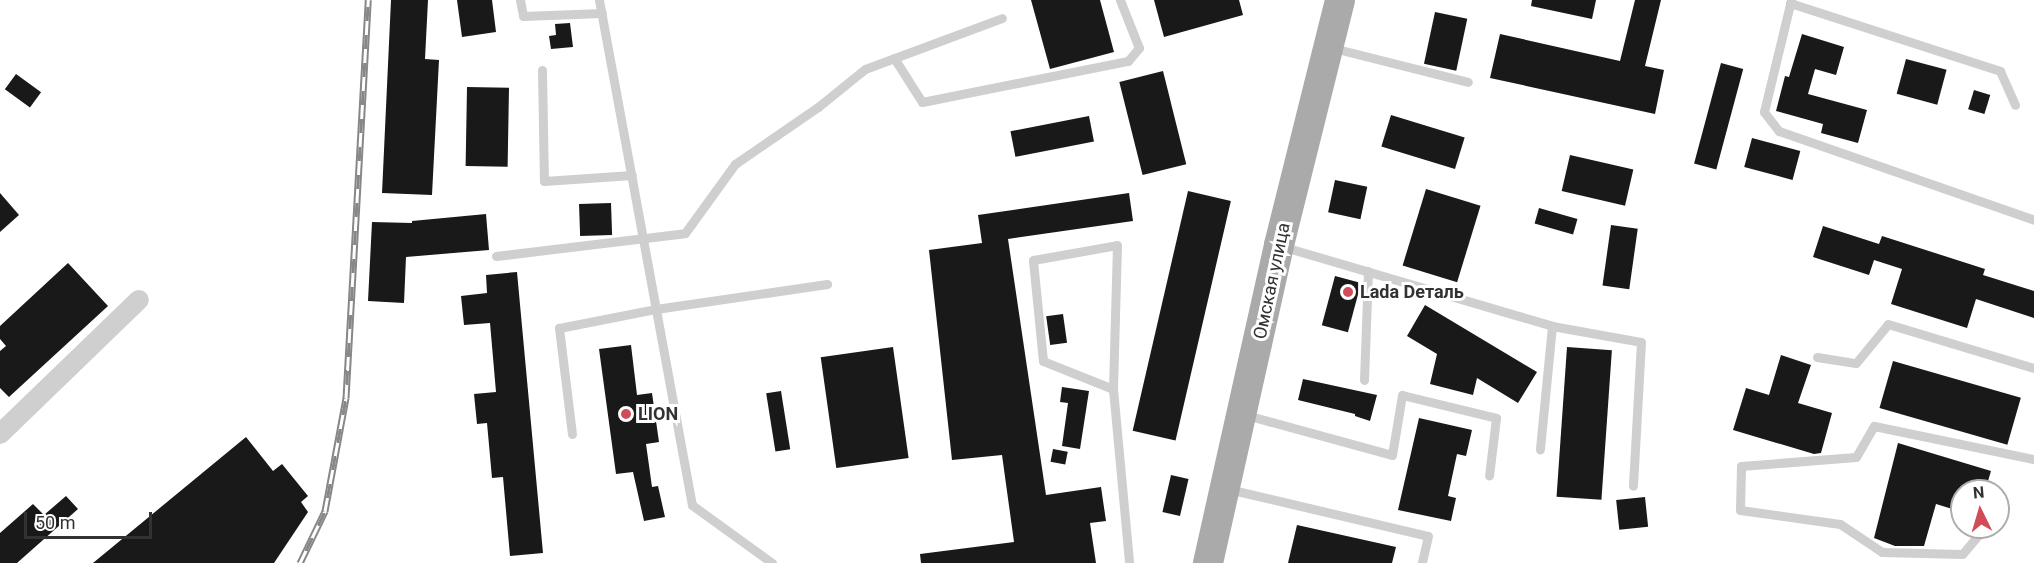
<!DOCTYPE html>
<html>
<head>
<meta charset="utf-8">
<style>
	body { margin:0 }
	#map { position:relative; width:2034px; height:563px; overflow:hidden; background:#fff; font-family:Roboto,sans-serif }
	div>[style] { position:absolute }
	.building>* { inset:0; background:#191919; transform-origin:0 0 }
	.lane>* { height:9px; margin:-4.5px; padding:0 4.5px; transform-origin:4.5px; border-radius:4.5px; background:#cfcfcf }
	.street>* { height:20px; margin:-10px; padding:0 10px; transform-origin:10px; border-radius:10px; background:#cfcfcf }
	.primary>* { height:30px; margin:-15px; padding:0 15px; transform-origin:15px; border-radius:15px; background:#aaa }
	.rail>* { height:7px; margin-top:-3.5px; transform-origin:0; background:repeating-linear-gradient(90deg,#fff 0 14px,#878787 0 28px); box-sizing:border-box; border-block:2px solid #878787 }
	.dots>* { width:16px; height:16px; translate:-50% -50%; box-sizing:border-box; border:3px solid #fff; border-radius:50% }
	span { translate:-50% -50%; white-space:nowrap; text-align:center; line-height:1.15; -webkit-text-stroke:6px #fff; paint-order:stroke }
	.street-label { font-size:18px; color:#323232 }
	.poi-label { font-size:18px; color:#323232; font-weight:700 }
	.left { translate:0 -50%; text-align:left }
	.north { position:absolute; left:1950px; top:479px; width:60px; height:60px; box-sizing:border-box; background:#fff; border:2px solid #adadad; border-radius:50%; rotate:355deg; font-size:16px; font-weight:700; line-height:24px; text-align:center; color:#323232 }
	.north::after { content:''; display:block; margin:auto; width:21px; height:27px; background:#d04c58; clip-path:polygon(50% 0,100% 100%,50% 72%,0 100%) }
	.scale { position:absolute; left:24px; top:512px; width:128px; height:27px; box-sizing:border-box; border:3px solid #323232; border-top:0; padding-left:8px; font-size:18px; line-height:21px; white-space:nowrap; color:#323232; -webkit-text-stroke:4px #fff; paint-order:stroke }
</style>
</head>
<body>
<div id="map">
	<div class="building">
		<div style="clip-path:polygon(391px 0,428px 0,425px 59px,439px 60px,432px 195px,382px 193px)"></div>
		<div style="clip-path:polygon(457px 0,492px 0,496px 32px,462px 37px)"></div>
		<div style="clip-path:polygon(1031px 0,1100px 0,1114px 52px,1050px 69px)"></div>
		<div style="clip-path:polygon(1154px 0,1239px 0,1243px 15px,1164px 37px)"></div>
		<div style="clip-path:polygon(1532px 0,1596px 0,1592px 19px,1531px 6px)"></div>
		<div style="clip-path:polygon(1635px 0,1661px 0,1645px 66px,1664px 70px,1655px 114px,1490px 78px,1500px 34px,1620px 61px)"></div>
		<div style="left:1435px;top:12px;width:33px;height:53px;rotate:12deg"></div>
		<div style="clip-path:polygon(570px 23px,573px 47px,551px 49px,549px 36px,556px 35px,555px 24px)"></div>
		<div style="clip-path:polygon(1802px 34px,1844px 47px,1836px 75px,1815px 69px,1808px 94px,1867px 110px,1858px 143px,1821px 133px,1823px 124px,1776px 111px,1785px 76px,1789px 77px)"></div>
		<div style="left:1906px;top:59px;width:42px;height:36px;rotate:15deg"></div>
		<div style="left:1721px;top:63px;width:23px;height:104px;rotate:15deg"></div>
		<div style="left:1163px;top:71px;width:96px;height:45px;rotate:76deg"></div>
		<div style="left:16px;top:74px;width:31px;height:19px;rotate:36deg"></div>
		<div style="left:467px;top:87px;width:42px;height:79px;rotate:1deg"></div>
		<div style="left:1974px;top:90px;width:17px;height:20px;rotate:17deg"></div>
		<div style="left:1391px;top:115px;width:77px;height:33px;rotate:17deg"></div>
		<div style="left:1089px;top:116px;width:26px;height:80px;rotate:79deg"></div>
		<div style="left:1752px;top:138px;width:50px;height:30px;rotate:15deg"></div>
		<div style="left:1570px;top:155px;width:65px;height:37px;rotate:13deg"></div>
		<div style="left:1335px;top:180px;width:33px;height:33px;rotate:12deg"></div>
		<div style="left:1426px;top:189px;width:57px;height:80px;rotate:17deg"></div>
		<div style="left:1188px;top:191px;width:44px;height:246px;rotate:13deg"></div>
		<div style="clip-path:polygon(0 193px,19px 215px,0 232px)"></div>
		<div style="clip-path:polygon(1129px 193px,1133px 221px,1008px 239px,1046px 495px,1101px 487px,1106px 521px,1090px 523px,1096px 563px,921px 563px,920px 554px,1014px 542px,1002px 455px,952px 460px,929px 250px,982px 243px,978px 215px)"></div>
		<div style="left:611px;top:203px;width:32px;height:32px;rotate:88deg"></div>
		<div style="left:1539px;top:208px;width:40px;height:16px;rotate:16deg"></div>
		<div style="clip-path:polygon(486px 214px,489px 250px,406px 257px,404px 303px,368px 301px,372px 222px,412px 223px,412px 221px)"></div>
		<div style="left:1611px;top:225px;width:27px;height:61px;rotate:8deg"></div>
		<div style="clip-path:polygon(1823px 226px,1879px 244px,1882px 236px,1985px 269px,1983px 275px,2034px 291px,2034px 318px,1976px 299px,1967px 328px,1891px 304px,1902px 269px,1874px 260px,1869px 275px,1813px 257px)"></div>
		<div style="clip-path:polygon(68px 263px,108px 306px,9px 397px,0 388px,0 351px,6px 346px,0 339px,0 326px)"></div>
		<div style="clip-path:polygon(517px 272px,543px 553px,510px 556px,503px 477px,492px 478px,487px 423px,477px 424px,474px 394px,496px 392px,490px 323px,464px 325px,461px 296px,487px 293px,486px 275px)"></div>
		<div style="left:1335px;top:276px;width:27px;height:51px;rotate:15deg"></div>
		<div style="clip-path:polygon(1425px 305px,1537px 372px,1518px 403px,1477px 378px,1473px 395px,1430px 384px,1437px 354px,1407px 336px)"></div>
		<div style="left:1063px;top:314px;width:29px;height:17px;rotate:82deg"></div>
		<div style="clip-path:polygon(631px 345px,637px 395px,652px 393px,659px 442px,646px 444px,652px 487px,658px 486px,665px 517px,644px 521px,633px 472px,616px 474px,599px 349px)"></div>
		<div style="left:893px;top:347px;width:112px;height:73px;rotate:82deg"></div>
		<div style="left:1567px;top:347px;width:45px;height:150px;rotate:4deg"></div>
		<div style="clip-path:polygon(1781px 355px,1811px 365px,1798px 403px,1832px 413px,1821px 453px,1814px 454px,1733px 430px,1746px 388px,1769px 395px)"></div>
		<div style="left:1893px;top:361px;width:133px;height:49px;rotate:16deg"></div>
		<div style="clip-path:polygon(1303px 379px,1377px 395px,1370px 421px,1355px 416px,1355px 414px,1298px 400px)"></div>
		<div style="clip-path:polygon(1062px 387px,1089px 391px,1080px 449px,1062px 446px,1068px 403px,1060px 402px)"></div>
		<div style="left:781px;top:391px;width:59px;height:15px;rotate:81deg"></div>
		<div style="clip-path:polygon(1419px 418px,1472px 430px,1466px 456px,1457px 454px,1448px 496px,1456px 498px,1451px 521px,1398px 510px)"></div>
		<div style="clip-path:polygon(246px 437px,273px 471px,282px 464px,308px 496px,301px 502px,308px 512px,274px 563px,93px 563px)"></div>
		<div style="clip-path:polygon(1898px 443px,1991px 471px,1985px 491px,1962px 491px,1962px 512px,1936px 504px,1924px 546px,1895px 546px,1874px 538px)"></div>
		<div style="left:1053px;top:449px;width:15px;height:13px;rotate:11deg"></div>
		<div style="left:1171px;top:475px;width:18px;height:38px;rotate:13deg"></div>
		<div style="clip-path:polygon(66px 496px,78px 509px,17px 563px,0 563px,0 533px,33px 504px,44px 515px)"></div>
		<div style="left:1645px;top:497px;width:30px;height:29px;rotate:84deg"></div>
		<div style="clip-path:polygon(1297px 525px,1396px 547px,1392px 563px,1288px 563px)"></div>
	</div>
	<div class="lane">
		<div style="left:520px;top:0;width:16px;rotate:79deg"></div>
		<div style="left:523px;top:16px;width:79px;rotate:-2.2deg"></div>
		<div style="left:599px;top:0;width:513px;rotate:79.57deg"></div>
		<div style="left:692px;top:505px;width:99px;rotate:35.9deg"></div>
		<div style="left:1791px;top:0;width:115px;rotate:103.6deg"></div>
		<div style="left:1764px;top:112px;width:24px;rotate:52deg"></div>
		<div style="left:1779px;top:131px;width:270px;rotate:19.2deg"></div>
		<div style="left:1790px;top:3px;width:221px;rotate:17.9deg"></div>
		<div style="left:2000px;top:71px;width:37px;rotate:66deg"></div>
		<div style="left:1333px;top:48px;width:139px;rotate:14.1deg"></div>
		<div style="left:894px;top:58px;width:52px;rotate:57.5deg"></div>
		<div style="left:922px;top:102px;width:210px;rotate:-11.3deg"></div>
		<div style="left:1128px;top:61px;width:17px;rotate:-50deg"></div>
		<div style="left:1139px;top:48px;width:52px;rotate:-111.6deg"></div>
		<div style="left:542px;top:70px;width:111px;rotate:89deg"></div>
		<div style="left:544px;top:181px;width:88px;rotate:-3.9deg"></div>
		<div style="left:1281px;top:246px;width:283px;rotate:16.4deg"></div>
		<div style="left:1552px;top:326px;width:124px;rotate:95.6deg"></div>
		<div style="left:496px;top:256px;width:190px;rotate:-6.9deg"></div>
		<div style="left:685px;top:233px;width:85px;rotate:-54.1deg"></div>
		<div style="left:735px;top:164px;width:101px;rotate:-34.5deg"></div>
		<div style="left:818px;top:107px;width:60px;rotate:-39deg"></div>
		<div style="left:865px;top:69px;width:146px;rotate:-20.4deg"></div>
		<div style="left:1552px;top:326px;width:90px;rotate:10.2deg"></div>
		<div style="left:1641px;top:342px;width:144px;rotate:93.2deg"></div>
		<div style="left:1817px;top:357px;width:39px;rotate:9deg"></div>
		<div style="left:1856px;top:363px;width:50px;rotate:-50.6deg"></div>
		<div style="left:1888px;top:324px;width:152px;rotate:16.8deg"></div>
		<div style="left:1364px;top:380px;width:109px;rotate:-87.9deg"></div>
		<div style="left:1113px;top:389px;width:75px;rotate:-158.2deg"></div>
		<div style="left:1043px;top:361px;width:101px;rotate:-95.7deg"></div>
		<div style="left:1033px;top:260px;width:85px;rotate:-10.1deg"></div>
		<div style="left:1117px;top:245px;width:144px;rotate:91.6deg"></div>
		<div style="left:1113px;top:389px;width:175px;rotate:84.7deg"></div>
		<div style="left:1246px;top:415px;width:151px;rotate:15.3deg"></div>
		<div style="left:1392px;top:455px;width:61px;rotate:-80.5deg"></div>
		<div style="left:1402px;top:395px;width:97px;rotate:13.7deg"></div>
		<div style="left:1496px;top:418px;width:58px;rotate:96.9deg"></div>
		<div style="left:572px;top:434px;width:107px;rotate:-97deg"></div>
		<div style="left:559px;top:328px;width:99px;rotate:-11.1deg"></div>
		<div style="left:656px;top:309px;width:173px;rotate:-8.3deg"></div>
		<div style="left:1228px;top:489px;width:205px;rotate:13.2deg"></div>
		<div style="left:1428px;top:536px;width:28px;rotate:103deg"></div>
		<div style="left:1998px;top:511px;width:4px;rotate:-56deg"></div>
		<div style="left:1985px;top:527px;width:35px;rotate:130deg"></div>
		<div style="left:1962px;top:554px;width:80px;rotate:-178.6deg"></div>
		<div style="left:1882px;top:552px;width:50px;rotate:-146.3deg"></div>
		<div style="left:1840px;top:524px;width:101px;rotate:-172deg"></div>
		<div style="left:1740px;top:510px;width:44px;rotate:-88.7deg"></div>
		<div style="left:1741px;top:466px;width:115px;rotate:-4.5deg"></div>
		<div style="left:1856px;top:457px;width:36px;rotate:-60deg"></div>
		<div style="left:1874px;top:426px;width:163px;rotate:11.7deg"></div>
	</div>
	<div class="street">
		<div style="left:0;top:434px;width:193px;rotate:-44deg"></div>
	</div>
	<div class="primary">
		<div style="left:1208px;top:563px;width:326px;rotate:-77.4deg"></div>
		<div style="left:1279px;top:245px;width:252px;rotate:-76deg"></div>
	</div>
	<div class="rail">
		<div style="left:300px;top:563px;width:58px;rotate:-64.3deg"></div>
		<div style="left:325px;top:511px;width:115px;rotate:-79.5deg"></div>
		<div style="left:346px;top:398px;width:399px;rotate:-86.8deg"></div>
	</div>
	<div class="dots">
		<div style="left:1348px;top:292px;background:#d04c58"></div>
		<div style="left:626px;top:414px;background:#d04c58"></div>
	</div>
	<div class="street-label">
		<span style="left:1272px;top:281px;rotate:-78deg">Омская улица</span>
	</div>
	<div class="poi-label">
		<span class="left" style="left:1360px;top:292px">Lada Dеталь</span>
		<span class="left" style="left:638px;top:414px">LION</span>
	</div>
	<div class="north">N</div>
	<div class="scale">50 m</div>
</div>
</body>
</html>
